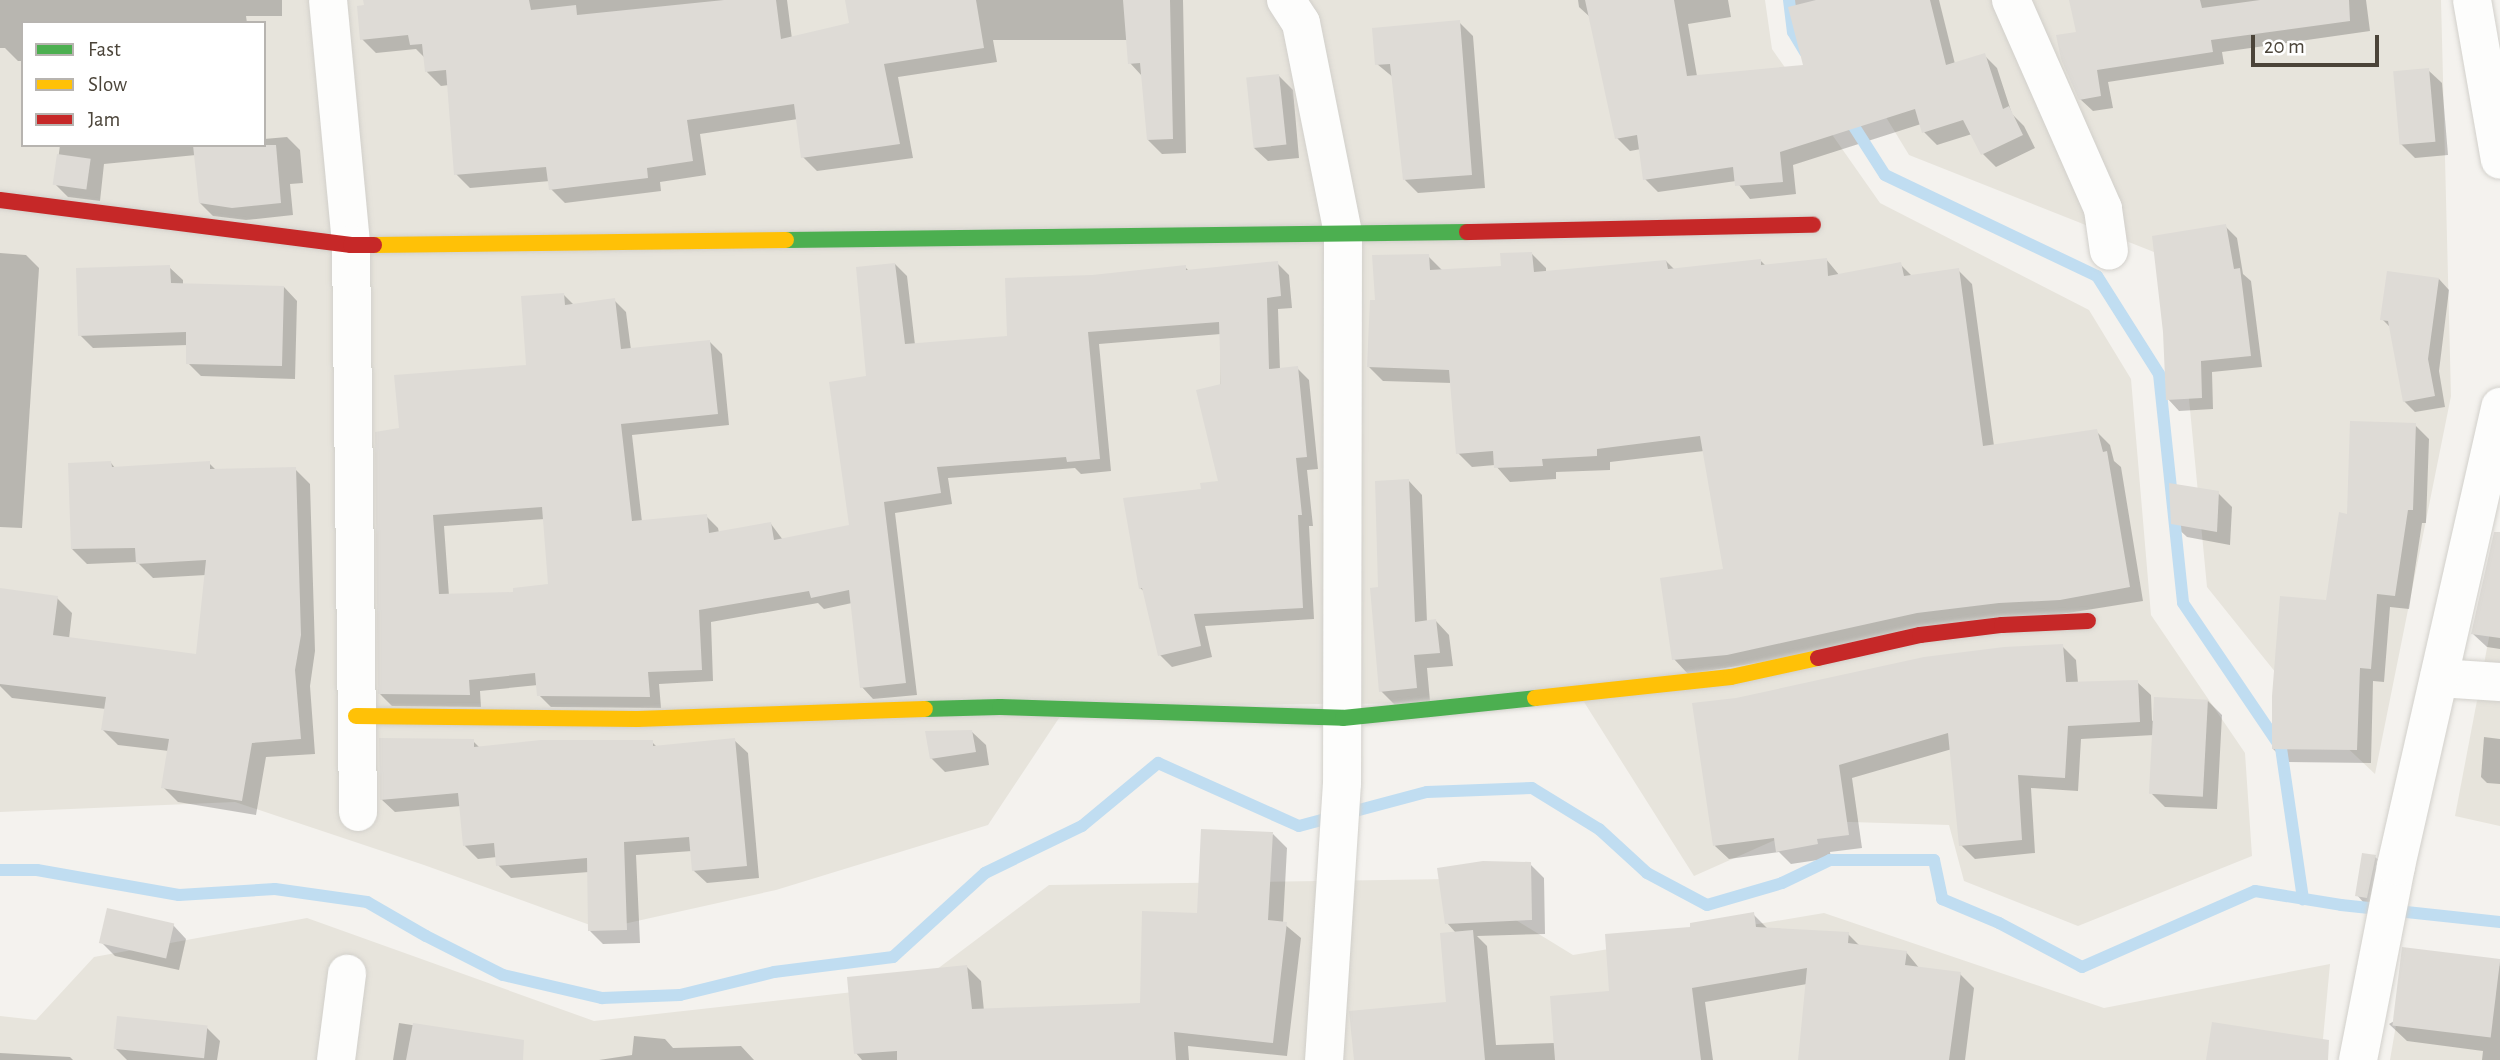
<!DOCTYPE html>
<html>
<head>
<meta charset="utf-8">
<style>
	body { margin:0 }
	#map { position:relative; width:2500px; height:1060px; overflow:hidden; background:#f4f2ee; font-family:"Alegreya Sans",sans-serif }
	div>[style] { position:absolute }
	.residential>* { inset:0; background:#e7e4dc }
	.shadow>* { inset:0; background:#0003 }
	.stream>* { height:12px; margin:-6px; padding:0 6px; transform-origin:6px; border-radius:6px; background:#c0ddf1 }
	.building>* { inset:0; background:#dedbd6; transform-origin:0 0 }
	.roads { filter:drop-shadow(0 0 2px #d2d0cb) drop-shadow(0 0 2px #d2d0cb) }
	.street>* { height:38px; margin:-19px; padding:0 19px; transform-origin:19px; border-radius:19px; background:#fdfdfc }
	.fast>* { height:16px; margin:-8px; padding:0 8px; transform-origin:8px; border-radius:8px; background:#4caf50 }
	.slow>* { height:16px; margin:-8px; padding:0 8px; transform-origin:8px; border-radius:8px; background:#ffc107 }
	.jam>* { height:16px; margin:-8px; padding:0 8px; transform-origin:8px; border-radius:8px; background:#c62828 }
	span { translate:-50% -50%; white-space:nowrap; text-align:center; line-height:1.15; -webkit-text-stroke:5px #fff; paint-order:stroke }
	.legend { position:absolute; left:21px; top:21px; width:245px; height:126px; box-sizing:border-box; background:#fff; border:2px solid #b7b4b0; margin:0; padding:9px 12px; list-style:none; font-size:21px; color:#4b4439 }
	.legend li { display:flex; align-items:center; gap:14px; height:35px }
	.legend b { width:35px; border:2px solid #b7b4b0 }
	.scale { position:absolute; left:2251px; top:35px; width:128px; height:32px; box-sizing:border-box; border:4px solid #4b4439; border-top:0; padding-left:9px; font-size:21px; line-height:24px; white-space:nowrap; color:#4b4439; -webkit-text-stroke:5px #fff; paint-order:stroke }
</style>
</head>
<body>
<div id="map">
	<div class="residential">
		<div style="clip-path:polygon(evenodd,0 0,1765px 0,1772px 49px,1880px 203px,2089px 310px,2131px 379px,2151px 615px,2245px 753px,2252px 856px,2078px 926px,1964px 881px,1949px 825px,1818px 821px,1694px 876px,1584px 702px,1067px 706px,988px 825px,776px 890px,601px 929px,424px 865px,235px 802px,0 812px,0 0,23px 23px,264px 23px,264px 145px,23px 145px,23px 23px)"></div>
		<div style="clip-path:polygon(1820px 0,2441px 0,2451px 396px,2375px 774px,2300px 703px,2207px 587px,2185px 357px,2159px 254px,1909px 155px,1822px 12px)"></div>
		<div style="clip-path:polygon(2500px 580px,2500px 826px,2455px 816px)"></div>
		<div style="clip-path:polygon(1449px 879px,1573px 955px,1824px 913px,2104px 1008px,2330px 964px,2321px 1060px,0 1060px,0 1016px,36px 1020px,94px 957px,307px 918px,594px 1021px,916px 985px,1049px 885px)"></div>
		<div style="clip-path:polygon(2409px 949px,2500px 966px,2500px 1060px,2390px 1060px)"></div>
	</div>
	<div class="shadow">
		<div style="clip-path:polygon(0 0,282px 0,282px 16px,246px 16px,247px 23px,23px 23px,23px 61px,18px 61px,5px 48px,0 48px)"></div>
		<div style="clip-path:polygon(449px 0,787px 0,792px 39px,851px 25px,847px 0,1183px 0,1186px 153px,1162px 154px,1148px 140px,1142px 76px,1130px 63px,1128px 40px,993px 40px,997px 62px,898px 77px,913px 158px,817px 171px,803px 157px,798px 119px,700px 134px,706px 175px,660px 182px,661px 191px,565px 203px,551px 189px,550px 181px,470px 188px,456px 174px,449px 85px,441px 86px,427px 72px,425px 58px,416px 49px,376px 53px,362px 39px)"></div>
		<div style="clip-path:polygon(1578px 0,1728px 0,1731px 17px,1688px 24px,1697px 76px,1806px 66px,1787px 0,1939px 0,1955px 64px,1984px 55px,1997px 68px,2012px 114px,2024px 126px,2035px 148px,1996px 167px,1983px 154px,1972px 134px,1937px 145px,1924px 132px,1921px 124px,1793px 165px,1796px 194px,1750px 199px,1736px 181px,1658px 192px,1645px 179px,1641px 149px,1630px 151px,1617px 138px,1590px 17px,1579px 7px)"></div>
		<div style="clip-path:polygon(2135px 0,2366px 0,2370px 31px,2222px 52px,2224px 64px,2108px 82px,2113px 108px,2093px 111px,2080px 99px,2078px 33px)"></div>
		<div style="clip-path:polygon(1459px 22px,1473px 36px,1485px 188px,1418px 193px,1405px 180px,1394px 78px,1377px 64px)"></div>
		<div style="clip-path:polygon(2428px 70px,2442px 83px,2448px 155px,2415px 158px,2401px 144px)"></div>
		<div style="clip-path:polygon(1279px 76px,1293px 90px,1299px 158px,1268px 161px,1254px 148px)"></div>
		<div style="clip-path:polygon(287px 137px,300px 150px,303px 183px,290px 184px,293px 215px,246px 220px,213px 216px,200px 203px,196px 155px,104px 164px,100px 201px,68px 197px,55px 184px,60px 145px,264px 145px,264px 139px)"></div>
		<div style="clip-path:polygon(2225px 226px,2237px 238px,2243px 274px,2251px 281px,2262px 367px,2212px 372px,2213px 409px,2179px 411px,2168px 399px)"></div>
		<div style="clip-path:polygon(0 253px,26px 255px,39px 268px,22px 528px,0 527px)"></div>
		<div style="clip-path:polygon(1532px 254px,1546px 268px,1546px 273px,1666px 261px,1675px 270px,1760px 260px,1766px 266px,1826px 259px,1840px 276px,1900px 264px,1913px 277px,1958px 270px,1972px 284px,1994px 446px,2096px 431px,2110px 445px,2114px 461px,2121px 467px,2143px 601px,1688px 674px,1674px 659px,1725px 571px,1704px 451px,1610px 462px,1610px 470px,1556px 472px,1556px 479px,1510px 482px,1495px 465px,1472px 467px,1458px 453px,1452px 383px,1383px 381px,1369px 367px,1377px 302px,1428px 256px,1443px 271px,1503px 268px)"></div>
		<div style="clip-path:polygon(evenodd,1277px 263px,1289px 275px,1292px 308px,1278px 309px,1280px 370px,1297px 368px,1309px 380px,1318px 469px,1307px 470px,1313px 526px,1309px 526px,1314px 619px,1205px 626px,1212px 657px,1172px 667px,1160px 655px,1145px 592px,1140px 588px,1203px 491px,1220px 483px,1221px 334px,1099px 344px,1111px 471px,1081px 474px,1075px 468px,948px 478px,952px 504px,895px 513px,917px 695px,873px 699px,862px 687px,852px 603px,824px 609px,818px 603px,711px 622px,713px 681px,659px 684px,661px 708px,551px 707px,539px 695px,538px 685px,480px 691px,481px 707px,392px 706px,380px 694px,401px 430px,528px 366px,563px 294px,574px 305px,614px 300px,626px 312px,631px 350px,710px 342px,722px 354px,729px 425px,632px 435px,642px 522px,706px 516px,718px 528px,719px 533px,771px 524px,783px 540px,851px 526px,867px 378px,895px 264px,907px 276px,915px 345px,1009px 338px,1092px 276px,1185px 267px,1189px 271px,1277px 263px,545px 519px,550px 586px,515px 594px,449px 596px,444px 526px,545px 519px)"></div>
		<div style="clip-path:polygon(169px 267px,183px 280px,183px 285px,284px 287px,297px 301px,295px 379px,201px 376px,188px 363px,188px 345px,93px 348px,80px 335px)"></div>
		<div style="clip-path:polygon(2439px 279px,2449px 290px,2439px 371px,2445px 407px,2415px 412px,2404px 401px,2391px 328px,2382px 319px)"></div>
		<div style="clip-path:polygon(2415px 425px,2429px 439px,2426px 523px,2422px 523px,2409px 609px,2390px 607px,2384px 682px,2373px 681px,2371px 763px,2287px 762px,2273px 749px,2327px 602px,2349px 516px)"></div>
		<div style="clip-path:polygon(111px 463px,116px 469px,209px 463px,216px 470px,295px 469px,310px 484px,315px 651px,310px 686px,315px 754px,266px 757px,256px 815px,178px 802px,163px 787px,169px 751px,118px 745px,103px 730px,106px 709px,12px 698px,0 686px,0 590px,57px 598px,72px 613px,69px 639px,197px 656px,206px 575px,153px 578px,137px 562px,87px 564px,72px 549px)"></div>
		<div style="clip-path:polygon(1409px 481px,1422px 495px,1427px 622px,1436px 621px,1449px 635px,1453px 666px,1427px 668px,1430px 701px,1395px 705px,1381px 691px)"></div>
		<div style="clip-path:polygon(2218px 493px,2232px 507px,2230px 545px,2187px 537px,2173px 524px)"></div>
		<div style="clip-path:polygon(2500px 534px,2500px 649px,2487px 647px,2473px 634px)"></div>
		<div style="clip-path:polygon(2062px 646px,2076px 660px,2078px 683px,2137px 682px,2151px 695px,2152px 721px,2208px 701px,2222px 715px,2217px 809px,2165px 807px,2152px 794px,2154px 735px,2081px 739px,2078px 791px,2031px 788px,2035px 853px,1975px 859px,1961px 845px,1952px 749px,1852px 778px,1862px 848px,1830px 852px,1831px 858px,1791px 864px,1779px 852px,1729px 859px,1715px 846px,1736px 700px)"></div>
		<div style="clip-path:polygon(972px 732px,986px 745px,989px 765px,945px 772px,931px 758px)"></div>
		<div style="clip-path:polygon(2484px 737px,2500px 739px,2500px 784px,2487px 783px,2481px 777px)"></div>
		<div style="clip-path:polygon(734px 740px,748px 753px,759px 878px,707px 883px,693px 870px,692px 851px,636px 855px,640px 943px,603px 944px,590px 931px,589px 872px,511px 878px,498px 865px,497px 857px,478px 859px,465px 846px,461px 806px,395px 812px,381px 799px,473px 741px,480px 748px,652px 742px,657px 747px)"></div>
		<div style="clip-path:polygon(1273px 834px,1287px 848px,1283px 923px,1301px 938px,1287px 1056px,1188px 1046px,1189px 1060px,862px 1060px,856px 1053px,966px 966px,981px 981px,984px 1011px,1141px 1004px,1199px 915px)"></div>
		<div style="clip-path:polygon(2375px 857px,2382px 863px,2374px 904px,2363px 902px,2357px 895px)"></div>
		<div style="clip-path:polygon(1530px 864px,1544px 878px,1545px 934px,1477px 936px,1487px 946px,1496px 1045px,1555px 1043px,1611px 993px,1692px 929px,1753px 914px,1767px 928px,1848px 934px,1861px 947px,1906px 952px,1920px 969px,1960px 974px,1974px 988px,1965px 1060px,1800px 1060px,1807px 984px,1705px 1002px,1713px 1060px,1356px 1060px,1448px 1003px,1456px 933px,1447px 923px)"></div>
		<div style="clip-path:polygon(173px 925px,186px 939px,179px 970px,115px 956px,101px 942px)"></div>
		<div style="clip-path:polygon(2500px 961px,2500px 1060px,2482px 1060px,2483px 1051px,2407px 1041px,2389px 1024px)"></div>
		<div style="clip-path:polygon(399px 1023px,476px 1035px,487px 1060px,393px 1060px)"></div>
		<div style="clip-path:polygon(206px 1027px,220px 1041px,217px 1060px,127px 1060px,115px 1048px)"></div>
		<div style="clip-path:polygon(634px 1036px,665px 1039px,673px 1048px,741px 1046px,754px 1060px,599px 1060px,632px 1055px)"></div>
		<div style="clip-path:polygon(0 1053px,70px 1057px,73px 1060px,0 1060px)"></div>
	</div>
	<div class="stream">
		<div style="left:1789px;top:0;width:32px;rotate:83deg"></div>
		<div style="left:1793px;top:32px;width:23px;rotate:59deg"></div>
		<div style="left:1846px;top:114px;width:72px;rotate:57.4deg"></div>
		<div style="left:1885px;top:175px;width:235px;rotate:25.5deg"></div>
		<div style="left:2097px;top:276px;width:116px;rotate:57.7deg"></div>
		<div style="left:2159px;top:374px;width:230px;rotate:84deg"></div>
		<div style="left:2183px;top:603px;width:175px;rotate:55.9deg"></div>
		<div style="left:2281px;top:748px;width:153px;rotate:81.7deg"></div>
		<div style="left:0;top:870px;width:37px"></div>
		<div style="left:37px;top:870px;width:144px;rotate:10deg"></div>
		<div style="left:179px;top:895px;width:96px;rotate:-3.6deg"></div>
		<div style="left:275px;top:889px;width:93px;rotate:8deg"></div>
		<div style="left:367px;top:902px;width:68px;rotate:30deg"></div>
		<div style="left:426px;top:936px;width:86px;rotate:26.9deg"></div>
		<div style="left:503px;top:975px;width:102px;rotate:13.1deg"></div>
		<div style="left:602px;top:998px;width:78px;rotate:-2.2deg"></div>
		<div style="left:680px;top:995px;width:97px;rotate:-13.7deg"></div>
		<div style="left:774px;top:972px;width:120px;rotate:-7.2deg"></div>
		<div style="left:893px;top:957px;width:125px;rotate:-42.4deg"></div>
		<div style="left:985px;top:873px;width:108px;rotate:-25.9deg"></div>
		<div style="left:1082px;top:826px;width:99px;rotate:-39.7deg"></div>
		<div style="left:1158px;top:763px;width:154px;rotate:24.1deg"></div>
		<div style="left:1299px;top:826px;width:132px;rotate:-14.9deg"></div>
		<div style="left:1427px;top:792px;width:105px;rotate:-2.2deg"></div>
		<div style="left:1532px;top:788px;width:79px;rotate:31.5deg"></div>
		<div style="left:1599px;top:829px;width:65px;rotate:42.5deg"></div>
		<div style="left:1647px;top:873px;width:68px;rotate:28.1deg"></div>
		<div style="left:1707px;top:905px;width:78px;rotate:-16.3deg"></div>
		<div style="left:1782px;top:883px;width:53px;rotate:-25.6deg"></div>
		<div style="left:1830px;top:860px;width:104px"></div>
		<div style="left:1934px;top:860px;width:40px;rotate:78deg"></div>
		<div style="left:1942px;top:899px;width:62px;rotate:22.8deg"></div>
		<div style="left:1999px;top:923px;width:94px;rotate:27.9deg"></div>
		<div style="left:2082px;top:967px;width:189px;rotate:-23.7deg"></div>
		<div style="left:2255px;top:891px;width:87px;rotate:9.2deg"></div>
		<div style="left:2341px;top:905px;width:160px;rotate:6.1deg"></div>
	</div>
	<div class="building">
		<div style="clip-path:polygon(363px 0,529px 0,531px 10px,576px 5px,577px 15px,724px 0,776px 0,781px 39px,849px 23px,845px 0,976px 0,984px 48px,884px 64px,900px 144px,801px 158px,794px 104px,687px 120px,693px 161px,647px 168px,648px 178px,549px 190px,546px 167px,454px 175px,446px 70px,425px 72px,422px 44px,410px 45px,408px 35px,360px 40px,357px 6px,364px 5px)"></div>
		<div style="clip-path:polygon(1123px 0,1170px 0,1173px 139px,1147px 140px,1140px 63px,1128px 64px)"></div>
		<div style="clip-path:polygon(1585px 0,1674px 0,1687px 76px,1803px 65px,1788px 7px,1816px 0,1930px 0,1946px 65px,1985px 53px,2003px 109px,2009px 106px,2023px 135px,1981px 155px,1963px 120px,1922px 133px,1915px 109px,1780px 152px,1783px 182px,1735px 186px,1733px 167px,1643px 180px,1637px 135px,1615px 139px)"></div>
		<div style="clip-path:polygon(2069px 0,2200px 0,2202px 8px,2260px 0,2349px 0,2350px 21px,2211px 40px,2213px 52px,2097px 70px,2101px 96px,2079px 100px,2061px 59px,2056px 35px,2076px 32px)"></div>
		<div style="clip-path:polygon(1460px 20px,1472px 175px,1403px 180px,1390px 64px,1375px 65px,1372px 28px)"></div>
		<div style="left:2429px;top:68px;width:74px;height:36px;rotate:85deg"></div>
		<div style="left:1279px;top:74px;width:71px;height:33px;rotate:84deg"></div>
		<div style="clip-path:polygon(193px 145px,276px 145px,281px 203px,232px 208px,199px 203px)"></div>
		<div style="left:57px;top:154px;width:34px;height:31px;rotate:8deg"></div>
		<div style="clip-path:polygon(2226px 224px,2234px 269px,2240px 268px,2251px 356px,2201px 361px,2202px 398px,2166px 400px,2163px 332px,2152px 236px)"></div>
		<div style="clip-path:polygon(1532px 252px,1534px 272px,1666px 260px,1668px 269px,1761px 259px,1761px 265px,1827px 258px,1828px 276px,1901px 262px,1904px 276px,1959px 268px,1983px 446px,2097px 429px,2103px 452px,2107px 451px,2130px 587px,2060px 600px,1999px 603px,1917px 613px,1727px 655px,1672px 660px,1660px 578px,1723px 569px,1700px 436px,1597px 449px,1597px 456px,1542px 459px,1543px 466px,1494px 468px,1493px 451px,1456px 454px,1449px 370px,1367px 367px,1370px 300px,1375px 300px,1372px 255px,1429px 254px,1430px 270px,1501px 266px,1500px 253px)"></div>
		<div style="clip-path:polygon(evenodd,1278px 261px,1281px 296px,1267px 298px,1269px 369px,1298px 366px,1307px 457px,1296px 458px,1302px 515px,1298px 515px,1303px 608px,1194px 614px,1201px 646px,1158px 656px,1142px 588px,1139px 589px,1123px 498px,1201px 489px,1200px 483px,1218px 481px,1196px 390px,1221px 384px,1219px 322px,1088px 332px,1100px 459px,1067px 462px,1066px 457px,937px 467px,941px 493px,884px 502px,906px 683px,860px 688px,849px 590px,811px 598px,809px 591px,699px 610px,702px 670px,648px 672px,650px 697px,537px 696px,535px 673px,469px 680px,470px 695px,378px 694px,375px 432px,399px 428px,394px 375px,526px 365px,521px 296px,564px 293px,565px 305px,615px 298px,621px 349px,710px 340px,718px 414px,621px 424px,632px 521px,707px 514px,709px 533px,771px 522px,774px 540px,849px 525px,829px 382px,866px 376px,856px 267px,895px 263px,905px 344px,1007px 336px,1005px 278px,1092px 275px,1186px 265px,1186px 270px,1278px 261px,542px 507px,548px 584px,513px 588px,513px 592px,439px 594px,433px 515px,542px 507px)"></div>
		<div style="clip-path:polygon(170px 265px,171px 283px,284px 286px,282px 366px,186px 364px,186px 332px,78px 336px,76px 268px)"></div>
		<div style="clip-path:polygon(2387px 271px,2439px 278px,2428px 359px,2435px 396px,2403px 402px,2388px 321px,2380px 320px)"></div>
		<div style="clip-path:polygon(2350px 421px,2416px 423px,2413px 510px,2408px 510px,2395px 596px,2377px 594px,2371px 669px,2360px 668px,2357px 750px,2272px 749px,2272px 696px,2280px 596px,2326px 600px,2339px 512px,2347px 514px)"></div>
		<div style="clip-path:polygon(111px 461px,112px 467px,210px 461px,210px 469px,296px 467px,301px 635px,295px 670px,301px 739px,252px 743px,242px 801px,161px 788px,169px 739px,101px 730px,106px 697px,0 684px,0 588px,58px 596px,53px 635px,196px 654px,206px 560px,136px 564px,135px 548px,71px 549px,68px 463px)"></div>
		<div style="clip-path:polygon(1409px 479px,1415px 622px,1436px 619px,1440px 653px,1414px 655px,1417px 688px,1379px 692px,1370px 588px,1378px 587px,1375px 481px)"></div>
		<div style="clip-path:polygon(2169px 483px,2219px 491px,2217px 532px,2171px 524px)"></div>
		<div style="clip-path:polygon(2494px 532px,2500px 532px,2500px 638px,2471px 634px)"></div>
		<div style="clip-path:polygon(2063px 644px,2066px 682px,2138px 680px,2140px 722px,2068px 726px,2065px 778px,2018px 775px,2022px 840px,1959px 846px,1948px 733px,1839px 765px,1849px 835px,1817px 839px,1818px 844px,1776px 852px,1774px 838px,1713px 846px,1692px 703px,1736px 698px,1924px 657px,2004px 647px)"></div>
		<div style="left:2154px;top:697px;width:54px;height:97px;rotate:3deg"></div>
		<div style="clip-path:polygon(972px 730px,976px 752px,930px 759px,925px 731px)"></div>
		<div style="clip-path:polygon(379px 738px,474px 739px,474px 747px,541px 740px,653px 740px,653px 746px,735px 738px,747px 866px,692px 871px,689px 837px,624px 842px,627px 930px,588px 931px,587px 858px,496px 866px,494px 843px,463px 846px,458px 793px,380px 800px)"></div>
		<div style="clip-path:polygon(1201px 829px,1273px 832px,1268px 920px,1287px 922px,1273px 1043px,1174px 1032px,1176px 1060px,897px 1060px,897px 1051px,854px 1054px,847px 977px,967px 965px,972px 1009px,1140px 1003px,1142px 911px,1197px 913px)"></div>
		<div style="clip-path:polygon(2362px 853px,2376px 855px,2367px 898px,2355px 896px)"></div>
		<div style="clip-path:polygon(1483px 861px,1531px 862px,1532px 920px,1445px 924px,1437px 868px)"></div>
		<div style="left:107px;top:908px;width:69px;height:36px;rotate:13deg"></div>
		<div style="clip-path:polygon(1754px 912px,1756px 927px,1849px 932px,1848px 943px,1907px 951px,1905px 965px,1961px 972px,1949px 1060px,1798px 1060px,1807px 968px,1692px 988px,1701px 1060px,1555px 1060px,1550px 996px,1609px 991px,1605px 934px,1690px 927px,1690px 923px)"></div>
		<div style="clip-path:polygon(1473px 930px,1485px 1060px,1354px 1060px,1349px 1011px,1446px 1002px,1440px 933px)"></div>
		<div style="left:2402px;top:947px;width:99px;height:79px;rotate:7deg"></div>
		<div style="left:117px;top:1016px;width:91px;height:33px;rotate:6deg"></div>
		<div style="clip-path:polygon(2212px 1022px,2329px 1040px,2328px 1060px,2206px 1060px)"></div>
		<div style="clip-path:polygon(413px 1023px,524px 1040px,523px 1060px,406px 1060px)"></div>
	</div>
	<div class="roads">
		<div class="street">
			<div style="left:328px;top:0;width:246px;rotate:84.6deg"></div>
			<div style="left:351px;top:245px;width:567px;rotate:89.29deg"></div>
			<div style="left:1286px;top:0;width:27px;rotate:57deg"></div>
			<div style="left:1301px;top:23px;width:215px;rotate:78.7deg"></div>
			<div style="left:1343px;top:234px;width:549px;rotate:90.1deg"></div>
			<div style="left:1342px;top:783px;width:278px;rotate:93.7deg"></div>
			<div style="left:2011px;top:0;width:228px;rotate:66.2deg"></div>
			<div style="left:2103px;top:209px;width:42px;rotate:81.9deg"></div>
			<div style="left:2472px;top:0;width:162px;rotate:80.1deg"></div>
			<div style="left:2439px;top:678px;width:61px;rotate:3.8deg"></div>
			<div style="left:336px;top:1060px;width:87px;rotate:-82.7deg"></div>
			<div style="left:2358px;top:1060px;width:198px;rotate:-78.9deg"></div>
			<div style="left:2396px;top:866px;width:471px;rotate:-77.2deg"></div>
		</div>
		<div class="fast">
			<div style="left:786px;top:240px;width:681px;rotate:-0.67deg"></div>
			<div style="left:925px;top:709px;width:75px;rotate:-1.5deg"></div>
			<div style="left:1000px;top:707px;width:343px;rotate:1.8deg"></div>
			<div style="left:1343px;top:718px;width:193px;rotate:-5.9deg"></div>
		</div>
		<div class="slow">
			<div style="left:374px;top:245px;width:412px;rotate:-0.7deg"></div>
			<div style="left:1535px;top:698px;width:197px;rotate:-6.1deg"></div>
			<div style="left:1731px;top:677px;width:89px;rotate:-12.3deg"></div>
			<div style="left:356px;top:716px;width:281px;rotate:0.6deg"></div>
			<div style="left:637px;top:719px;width:288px;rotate:-2deg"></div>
		</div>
		<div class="jam">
			<div style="left:0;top:200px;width:354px;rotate:7.3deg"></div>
			<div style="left:351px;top:245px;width:23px"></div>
			<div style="left:1467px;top:232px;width:346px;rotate:-1.2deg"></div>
			<div style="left:1818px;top:658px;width:105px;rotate:-12.7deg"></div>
			<div style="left:1920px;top:635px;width:83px;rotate:-7deg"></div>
			<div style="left:2002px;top:625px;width:86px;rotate:-2.7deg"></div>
		</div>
	</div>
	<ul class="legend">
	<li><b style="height:9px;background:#4caf50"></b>Fast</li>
	<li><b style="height:9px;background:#ffc107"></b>Slow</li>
	<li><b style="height:9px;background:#c62828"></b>Jam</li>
	</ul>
	<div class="scale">20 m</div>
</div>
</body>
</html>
